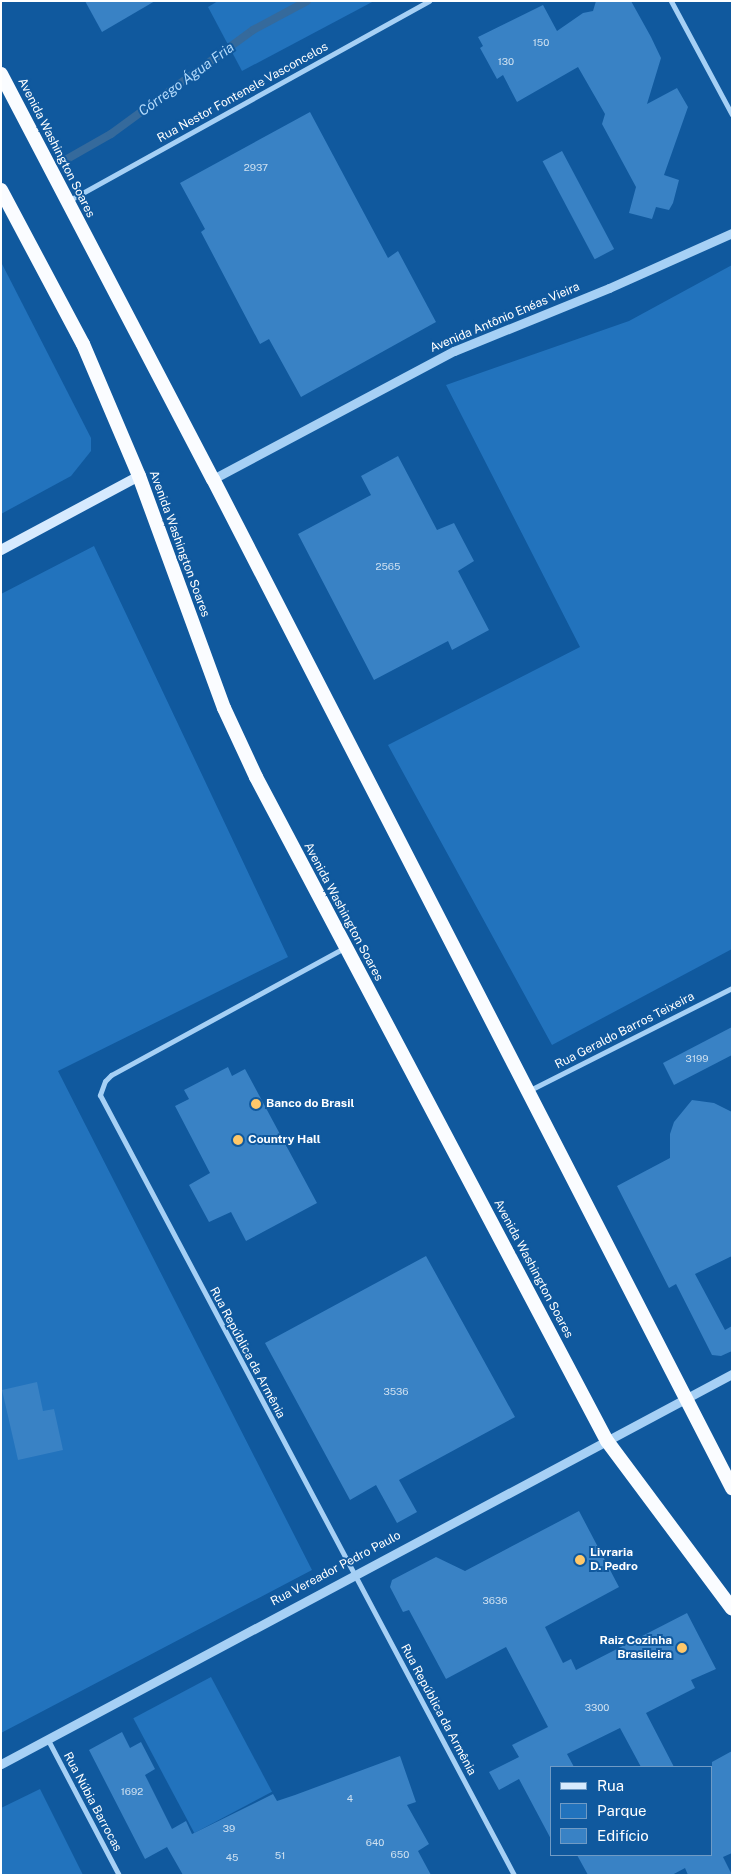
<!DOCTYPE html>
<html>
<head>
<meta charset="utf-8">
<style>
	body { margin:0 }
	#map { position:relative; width:733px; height:1876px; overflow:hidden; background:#10599e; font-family:"Public Sans",sans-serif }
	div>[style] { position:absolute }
	.green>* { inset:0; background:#2273bd; transform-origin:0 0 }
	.stream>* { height:8px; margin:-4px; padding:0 4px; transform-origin:4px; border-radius:4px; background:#356a9c }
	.building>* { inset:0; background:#3982c5; transform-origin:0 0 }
	.minor>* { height:5px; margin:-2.5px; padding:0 2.5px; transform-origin:2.5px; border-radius:2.5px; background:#a6d0f5 }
	.tertiary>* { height:9px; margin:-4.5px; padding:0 4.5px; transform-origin:4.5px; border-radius:4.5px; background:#a6d0f5 }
	.secondary>* { height:10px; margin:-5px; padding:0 5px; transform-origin:5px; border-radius:5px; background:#d6eafe }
	.trunk>* { height:14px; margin:-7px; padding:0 7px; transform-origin:7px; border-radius:7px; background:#fafcff }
	.dots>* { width:14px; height:14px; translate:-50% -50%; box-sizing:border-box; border:2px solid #10599e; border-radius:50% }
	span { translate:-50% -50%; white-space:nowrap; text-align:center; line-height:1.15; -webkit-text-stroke:4px #10599e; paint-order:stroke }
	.number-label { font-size:10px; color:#cee0f0 }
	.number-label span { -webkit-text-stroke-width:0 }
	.street-label { font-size:12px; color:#fff }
	.poi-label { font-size:12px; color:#fff; font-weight:700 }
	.left { translate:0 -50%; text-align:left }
	.right { translate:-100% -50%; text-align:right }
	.water-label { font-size:14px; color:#b3dafb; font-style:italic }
	.frame { position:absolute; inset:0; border:2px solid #fff; pointer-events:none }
	.legend { position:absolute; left:550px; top:1766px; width:162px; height:90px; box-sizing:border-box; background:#10599e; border:1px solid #709bc5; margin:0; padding:6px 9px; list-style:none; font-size:15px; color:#fff }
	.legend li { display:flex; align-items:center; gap:10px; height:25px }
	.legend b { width:25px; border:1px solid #709bc5 }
</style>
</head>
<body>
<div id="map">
	<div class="green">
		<div style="clip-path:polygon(218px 1px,374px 1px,242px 71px,208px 7px)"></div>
		<div style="clip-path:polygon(1px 262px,91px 438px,91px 451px,71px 476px,1px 514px)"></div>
		<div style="clip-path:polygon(732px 265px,732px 949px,552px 1045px,388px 745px,580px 647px,446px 385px,629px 321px)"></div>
		<div style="clip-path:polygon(94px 546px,288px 957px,58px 1071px,312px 1570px,1px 1733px,1px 594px)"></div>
		<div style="left:211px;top:1677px;width:130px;height:88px;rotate:62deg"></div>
		<div style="clip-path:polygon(40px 1789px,83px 1875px,1px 1875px,1px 1808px)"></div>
	</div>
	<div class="stream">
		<div style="left:67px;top:159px;width:51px;rotate:-29.6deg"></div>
		<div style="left:111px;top:134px;width:176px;rotate:-36.2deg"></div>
		<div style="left:253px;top:30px;width:61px;rotate:-28.2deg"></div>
	</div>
	<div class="building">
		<div style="clip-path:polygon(85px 1px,155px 1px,102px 32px)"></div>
		<div style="clip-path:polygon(596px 1px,631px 1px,651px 37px,661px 58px,647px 104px,677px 88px,688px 107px,664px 175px,679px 180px,673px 203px,669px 210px,656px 207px,652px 219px,629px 213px,636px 187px,602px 124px,605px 114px,578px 67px,517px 102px,503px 75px,497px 79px,480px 48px,483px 46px,478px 37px,543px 5px,557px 31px,583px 13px,593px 11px)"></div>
		<div style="clip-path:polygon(310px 112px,388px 258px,398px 251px,436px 322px,301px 397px,269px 339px,260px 344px,201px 232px,205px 229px,180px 183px)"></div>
		<div style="left:562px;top:151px;width:111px;height:22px;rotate:62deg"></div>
		<div style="clip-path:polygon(398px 456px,437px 530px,454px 523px,474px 561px,458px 571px,489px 630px,452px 650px,448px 641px,374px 680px,298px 534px,371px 495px,361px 476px)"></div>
		<div style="clip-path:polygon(732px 1027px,732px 1055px,674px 1085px,663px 1063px)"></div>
		<div style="clip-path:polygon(228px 1067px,232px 1076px,245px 1069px,317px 1203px,246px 1241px,231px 1212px,209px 1222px,189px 1185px,210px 1173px,175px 1106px,189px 1099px,184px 1090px)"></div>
		<div style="clip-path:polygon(692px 1100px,714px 1103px,732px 1112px,732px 1256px,695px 1274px,725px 1330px,732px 1326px,732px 1351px,721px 1356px,712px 1355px,676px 1284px,669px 1288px,617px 1186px,670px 1158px,670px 1134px,674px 1122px)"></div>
		<div style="clip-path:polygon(426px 1256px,515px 1417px,399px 1480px,417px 1512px,397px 1523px,376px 1485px,350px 1500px,265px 1343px)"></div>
		<div style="clip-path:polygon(37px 1382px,43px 1411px,54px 1409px,63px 1450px,18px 1460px,2px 1390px)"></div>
		<div style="clip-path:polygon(579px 1511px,619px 1587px,545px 1627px,563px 1663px,571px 1659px,576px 1670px,687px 1613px,716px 1669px,691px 1680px,695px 1688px,646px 1713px,674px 1767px,641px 1767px,620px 1728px,567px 1754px,574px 1767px,552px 1767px,552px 1841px,519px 1779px,499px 1790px,489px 1772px,519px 1757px,512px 1745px,548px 1727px,506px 1647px,446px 1679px,409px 1610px,403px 1612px,390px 1587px,392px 1580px,436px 1557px,465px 1571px)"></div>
		<div style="clip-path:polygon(122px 1732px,130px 1748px,141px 1742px,155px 1769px,145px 1775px,172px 1829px,186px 1821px,192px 1834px,273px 1794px,277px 1801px,295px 1795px,400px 1756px,416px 1802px,407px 1805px,429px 1844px,418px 1851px,431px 1875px,183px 1875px,167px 1847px,145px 1859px,89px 1750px)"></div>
		<div style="clip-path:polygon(732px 1751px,732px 1853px,723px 1857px,732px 1875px,688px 1875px,685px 1868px,672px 1875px,588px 1875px,577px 1855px,712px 1855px,712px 1762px)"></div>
	</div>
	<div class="minor">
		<div style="left:671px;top:1px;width:129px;rotate:61.8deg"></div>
		<div style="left:68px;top:201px;width:413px;rotate:-29deg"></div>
		<div style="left:344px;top:948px;width:265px;rotate:151.4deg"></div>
		<div style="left:111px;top:1075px;width:8px;rotate:135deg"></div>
		<div style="left:105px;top:1081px;width:15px;rotate:110deg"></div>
		<div style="left:100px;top:1095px;width:883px;rotate:62.04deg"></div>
		<div style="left:528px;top:1091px;width:229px;rotate:-26.8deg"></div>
		<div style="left:48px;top:1740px;width:153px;rotate:62.3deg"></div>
	</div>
	<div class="tertiary">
		<div style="left:213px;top:479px;width:273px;rotate:-28deg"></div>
		<div style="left:454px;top:351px;width:167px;rotate:-22.1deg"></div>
		<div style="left:609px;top:288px;width:135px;rotate:-24.1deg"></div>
		<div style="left:1px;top:1764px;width:829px;rotate:-28.08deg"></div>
	</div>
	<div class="secondary">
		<div style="left:1px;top:550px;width:157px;rotate:-28.2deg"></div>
	</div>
	<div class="trunk">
		<div style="left:1px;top:74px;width:457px;rotate:62.4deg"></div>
		<div style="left:213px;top:479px;width:1135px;rotate:62.78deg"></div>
		<div style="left:1px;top:190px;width:174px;rotate:62deg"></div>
		<div style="left:83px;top:344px;width:143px;rotate:67deg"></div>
		<div style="left:139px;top:476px;width:247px;rotate:69.9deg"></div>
		<div style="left:224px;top:708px;width:76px;rotate:65.1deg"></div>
		<div style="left:256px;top:777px;width:751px;rotate:62.14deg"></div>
		<div style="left:607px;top:1441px;width:209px;rotate:53.3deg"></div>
	</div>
	<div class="dots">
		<div style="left:256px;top:1104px;background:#ffc86a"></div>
		<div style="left:238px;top:1140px;background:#ffc86a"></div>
		<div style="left:580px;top:1560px;background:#ffc86a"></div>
		<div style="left:682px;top:1648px;background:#ffc86a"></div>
	</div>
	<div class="number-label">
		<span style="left:541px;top:43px">150</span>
		<span style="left:506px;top:62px">130</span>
		<span style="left:256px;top:168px">2937</span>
		<span style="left:388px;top:567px">2565</span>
		<span style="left:697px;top:1059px">3199</span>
		<span style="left:396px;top:1392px">3536</span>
		<span style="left:495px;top:1601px">3636</span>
		<span style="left:597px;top:1708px">3300</span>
		<span style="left:132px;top:1792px">1692</span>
		<span style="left:350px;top:1799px">4</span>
		<span style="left:229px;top:1829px">39</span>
		<span style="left:375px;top:1843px">640</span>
		<span style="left:400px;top:1855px">650</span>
		<span style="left:280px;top:1856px">51</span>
		<span style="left:232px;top:1858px">45</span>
	</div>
	<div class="street-label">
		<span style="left:243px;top:93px;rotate:-29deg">Rua Nestor Fontenele Vasconcelos</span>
		<span style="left:56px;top:148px;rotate:63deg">Avenida Washington Soares</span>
		<span style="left:505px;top:318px;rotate:-23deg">Avenida Antônio Enéas Vieira</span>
		<span style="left:179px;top:544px;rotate:70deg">Avenida Washington Soares</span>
		<span style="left:343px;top:912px;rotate:62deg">Avenida Washington Soares</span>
		<span style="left:625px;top:1031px;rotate:-27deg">Rua Geraldo Barros Teixeira</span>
		<span style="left:533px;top:1269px;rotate:62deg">Avenida Washington Soares</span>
		<span style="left:247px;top:1353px;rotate:62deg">Rua República da Armênia</span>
		<span style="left:336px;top:1569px;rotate:-28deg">Rua Vereador Pedro Paulo</span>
		<span style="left:438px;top:1710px;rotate:62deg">Rua República da Armênia</span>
		<span style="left:92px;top:1802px;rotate:62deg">Rua Núbia Barrocas</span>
	</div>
	<div class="poi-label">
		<span class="left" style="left:266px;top:1104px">Banco do Brasil</span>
		<span class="left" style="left:248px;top:1140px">Country Hall</span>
		<span class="left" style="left:590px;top:1560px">Livraria<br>D. Pedro</span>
		<span class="right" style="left:672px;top:1648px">Raiz Cozinha<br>Brasileira</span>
	</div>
	<div class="water-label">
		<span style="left:186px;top:79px;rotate:-36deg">Córrego Água Fria</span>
	</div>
	<div class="frame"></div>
	<ul class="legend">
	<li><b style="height:6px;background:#d6eafe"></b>Rua</li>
	<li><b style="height:14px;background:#2273bd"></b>Parque</li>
	<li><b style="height:14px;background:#3982c5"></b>Edifício</li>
	</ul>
</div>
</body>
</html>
